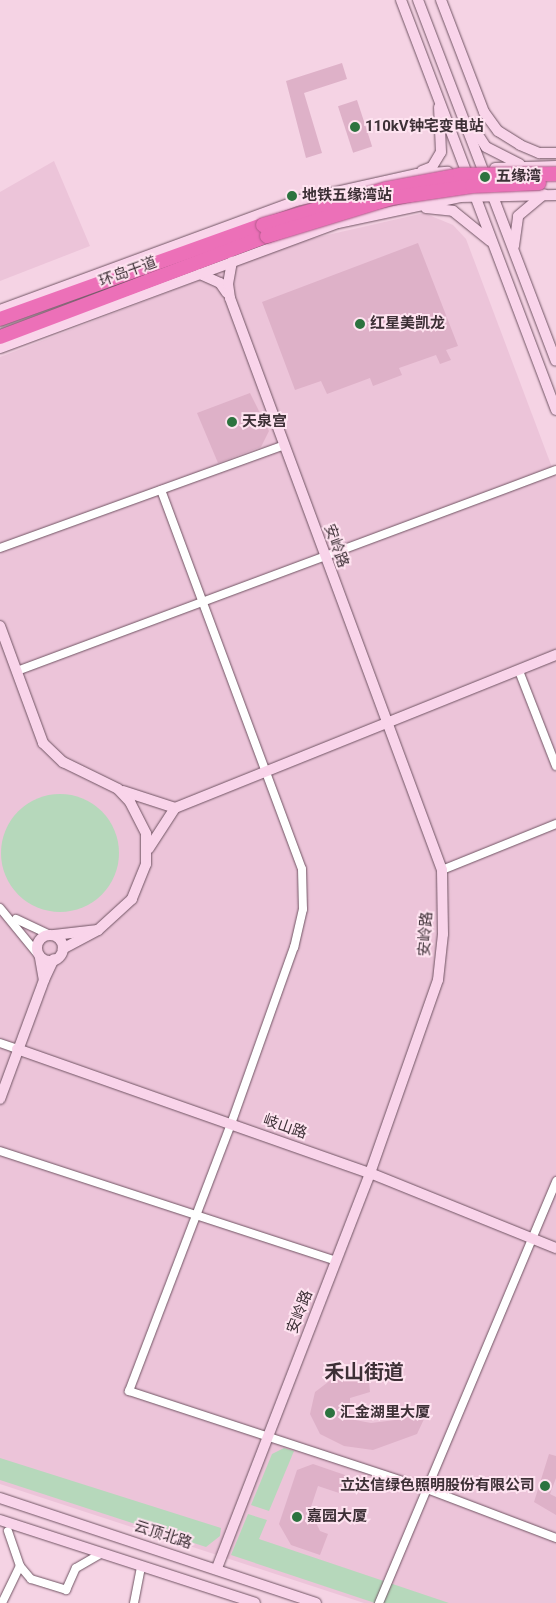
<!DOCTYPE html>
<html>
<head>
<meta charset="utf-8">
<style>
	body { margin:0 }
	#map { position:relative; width:556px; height:1603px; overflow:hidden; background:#f5d3e4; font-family:Roboto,"Noto Sans SC",sans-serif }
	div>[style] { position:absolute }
	.built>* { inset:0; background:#ecc4d9 }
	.green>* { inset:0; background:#b6d8bb }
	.round { border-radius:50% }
	.building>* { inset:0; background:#deb1c8; transform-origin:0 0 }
	.roads { filter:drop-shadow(0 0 1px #705463) drop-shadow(0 0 1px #705463) }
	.street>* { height:8px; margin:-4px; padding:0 4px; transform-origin:4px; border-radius:4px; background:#fff }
	.secondary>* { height:10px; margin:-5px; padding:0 5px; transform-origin:5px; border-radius:5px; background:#f9d4ea }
	.secondary>.ring { margin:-5px; padding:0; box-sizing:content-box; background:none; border:10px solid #f9d4ea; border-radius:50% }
	.highway>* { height:14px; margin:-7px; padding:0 7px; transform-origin:7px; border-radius:7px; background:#ec70b8 }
	.bridges { filter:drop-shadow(0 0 1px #af5a8a) drop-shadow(0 0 1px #af5a8a) }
	.highway-bridge>* { height:14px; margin:-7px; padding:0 7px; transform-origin:7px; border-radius:7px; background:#ec70b8 }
	.dots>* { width:14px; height:14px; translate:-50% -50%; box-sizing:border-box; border:2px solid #fee3f0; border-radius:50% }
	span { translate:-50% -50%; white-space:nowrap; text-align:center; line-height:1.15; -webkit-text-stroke:4px #fee3f0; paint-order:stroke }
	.poi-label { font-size:15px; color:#3d3036; font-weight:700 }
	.left { translate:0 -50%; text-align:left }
	.right { translate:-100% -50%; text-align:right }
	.street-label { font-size:15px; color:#3d3036 }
	.district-label { font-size:20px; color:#3d3036; font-weight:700 }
</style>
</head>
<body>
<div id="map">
	<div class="built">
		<div style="clip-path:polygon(54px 161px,90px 246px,0 281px,0 192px)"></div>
		<div style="clip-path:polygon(424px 213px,453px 225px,466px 239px,556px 478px,556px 1603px,364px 1603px,0 1484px,0 357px,301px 241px)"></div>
	</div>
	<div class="green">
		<div class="round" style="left:1px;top:794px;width:118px;height:118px"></div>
		<div style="clip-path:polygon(284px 1448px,294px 1451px,269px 1511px,251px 1505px,272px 1454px)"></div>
		<div style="clip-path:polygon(0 1458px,221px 1528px,220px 1536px,206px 1547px,0 1480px)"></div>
		<div style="clip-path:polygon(248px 1514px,267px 1520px,259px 1539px,449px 1603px,375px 1603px,231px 1555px)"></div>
	</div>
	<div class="building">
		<div style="clip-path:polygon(342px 63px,347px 79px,304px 93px,322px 153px,306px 158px,286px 81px)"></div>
		<div style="left:357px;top:100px;width:49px;height:20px;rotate:72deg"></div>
		<div style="clip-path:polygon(418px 243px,458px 346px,446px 350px,451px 360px,440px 364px,436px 355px,399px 368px,402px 375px,373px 386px,370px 378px,327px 394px,321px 381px,295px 390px,262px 302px)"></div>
		<div style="clip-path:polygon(250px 393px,269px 431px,261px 447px,218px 463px,197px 413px)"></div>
		<div style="clip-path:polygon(350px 1374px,354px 1381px,365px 1379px,369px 1382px,370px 1392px,350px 1398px,350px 1419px,371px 1423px,395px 1420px,412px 1412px,425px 1417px,417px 1434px,373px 1450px,344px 1446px,320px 1434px,310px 1414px,315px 1392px,336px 1376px)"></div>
		<div style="clip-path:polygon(549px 1454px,556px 1456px,556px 1478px,550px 1494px,556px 1497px,556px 1515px,534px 1502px)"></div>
		<div style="clip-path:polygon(313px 1464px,345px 1475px,339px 1493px,318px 1486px,310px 1510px,320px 1531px,328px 1534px,320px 1555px,291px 1545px,279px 1524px,297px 1470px)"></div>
	</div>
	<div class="roads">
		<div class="street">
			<div style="left:161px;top:490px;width:404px;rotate:69.6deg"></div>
			<div style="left:302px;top:869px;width:40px;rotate:88.6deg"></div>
			<div style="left:303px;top:909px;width:39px;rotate:103deg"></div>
			<div style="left:294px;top:947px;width:188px;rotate:109.6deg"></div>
			<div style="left:231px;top:1124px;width:286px;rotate:110.9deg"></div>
			<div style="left:129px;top:1391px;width:314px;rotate:18.2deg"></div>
			<div style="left:427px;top:1489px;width:138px;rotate:20.8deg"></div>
			<div style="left:0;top:548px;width:302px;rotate:-19.9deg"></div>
			<div style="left:17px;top:671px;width:575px;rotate:-20.45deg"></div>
			<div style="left:519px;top:671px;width:102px;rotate:68.7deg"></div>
			<div style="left:442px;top:870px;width:123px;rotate:-22deg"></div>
			<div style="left:0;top:908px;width:57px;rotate:50.7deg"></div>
			<div style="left:16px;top:919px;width:38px;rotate:25deg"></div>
			<div style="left:0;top:1043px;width:18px;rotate:19deg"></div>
			<div style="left:0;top:1151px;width:354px;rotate:18.1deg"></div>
			<div style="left:20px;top:1566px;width:17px;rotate:50deg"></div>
			<div style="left:31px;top:1579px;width:37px;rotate:17deg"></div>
			<div style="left:66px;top:1590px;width:24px;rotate:-66deg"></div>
			<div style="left:76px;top:1568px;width:30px;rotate:-30deg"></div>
			<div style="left:2px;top:1603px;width:41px;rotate:-64.1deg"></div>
			<div style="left:20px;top:1566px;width:37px;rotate:-109deg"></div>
			<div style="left:134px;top:1603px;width:38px;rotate:-79deg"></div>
			<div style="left:379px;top:1603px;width:458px;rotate:-67.2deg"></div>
		</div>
		<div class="secondary">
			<div style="left:401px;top:0;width:191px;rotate:69.2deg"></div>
			<div style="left:418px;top:0;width:386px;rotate:69.1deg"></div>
			<div style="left:441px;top:0;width:120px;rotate:69deg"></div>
			<div style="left:484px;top:112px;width:24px;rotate:54deg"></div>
			<div style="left:498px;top:131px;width:26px;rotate:32deg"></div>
			<div style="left:520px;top:145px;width:21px;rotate:23deg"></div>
			<div style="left:539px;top:153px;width:17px"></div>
			<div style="left:471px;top:124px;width:27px;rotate:57deg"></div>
			<div style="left:486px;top:147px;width:38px;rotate:27deg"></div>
			<div style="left:495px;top:168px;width:61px;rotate:-1.9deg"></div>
			<div style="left:422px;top:171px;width:11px;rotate:-22deg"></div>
			<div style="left:432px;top:167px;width:17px;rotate:-59deg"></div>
			<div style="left:441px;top:152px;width:45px;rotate:-92.5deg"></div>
			<div style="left:474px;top:193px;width:232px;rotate:69.3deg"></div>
			<div style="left:426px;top:208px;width:27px;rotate:6deg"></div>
			<div style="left:453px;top:211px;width:48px;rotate:39deg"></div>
			<div style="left:514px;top:246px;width:30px;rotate:-82deg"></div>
			<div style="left:518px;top:216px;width:34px;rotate:-40deg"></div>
			<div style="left:200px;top:274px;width:22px;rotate:24deg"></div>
			<div style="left:220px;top:283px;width:12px;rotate:55deg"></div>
			<div style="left:0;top:310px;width:315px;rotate:-20.2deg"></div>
			<div style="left:296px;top:201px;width:124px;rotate:-12.6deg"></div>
			<div style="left:417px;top:174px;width:31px;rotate:-4deg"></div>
			<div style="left:0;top:348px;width:360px;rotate:-20.3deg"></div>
			<div style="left:338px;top:223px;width:125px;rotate:-12deg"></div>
			<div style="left:460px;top:197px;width:96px;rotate:-1.2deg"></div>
			<div style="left:0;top:626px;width:125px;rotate:69.8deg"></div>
			<div style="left:43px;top:743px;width:28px;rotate:44deg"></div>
			<div style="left:63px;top:762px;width:61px;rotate:26.1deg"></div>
			<div style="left:118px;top:789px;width:18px;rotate:47deg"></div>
			<div style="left:130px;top:802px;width:36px;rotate:63deg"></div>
			<div style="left:146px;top:834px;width:30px;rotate:90deg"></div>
			<div style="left:146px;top:864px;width:38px;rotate:112deg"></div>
			<div style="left:132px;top:899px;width:46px;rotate:137.6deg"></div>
			<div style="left:123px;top:791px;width:55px;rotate:18.1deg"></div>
			<div style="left:175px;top:808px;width:48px;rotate:123deg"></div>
			<div style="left:175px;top:808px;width:411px;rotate:-21.9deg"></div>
			<div style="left:54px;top:935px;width:44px;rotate:-6.5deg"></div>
			<div style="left:98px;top:930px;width:40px;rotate:152deg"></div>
			<div class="ring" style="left:37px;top:935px;width:16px;height:16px"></div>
			<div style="left:40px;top:958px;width:22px;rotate:80deg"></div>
			<div style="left:44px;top:980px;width:23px;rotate:-65deg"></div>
			<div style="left:17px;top:1049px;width:374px;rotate:19.4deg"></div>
			<div style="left:370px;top:1173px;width:201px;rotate:22deg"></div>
			<div style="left:0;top:1099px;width:127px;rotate:-69.7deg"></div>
			<div style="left:0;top:1498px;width:333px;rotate:18.4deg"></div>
			<div style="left:0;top:1520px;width:268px;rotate:18deg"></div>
			<div style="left:217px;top:1568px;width:424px;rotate:-68.8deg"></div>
			<div style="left:370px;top:1173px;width:205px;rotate:-70.6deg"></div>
			<div style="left:438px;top:980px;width:46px;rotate:-83.8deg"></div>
			<div style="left:443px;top:934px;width:64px;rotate:-90.9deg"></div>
			<div style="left:442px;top:870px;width:610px;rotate:-110.34deg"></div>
			<div style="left:230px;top:298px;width:14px;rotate:-98deg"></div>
			<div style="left:228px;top:284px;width:23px;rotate:-80deg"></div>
		</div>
		<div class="highway">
			<div style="left:0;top:319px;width:279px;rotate:-19.7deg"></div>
			<div style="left:0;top:337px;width:285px;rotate:-20.7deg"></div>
		</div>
	</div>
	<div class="bridges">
		<div class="highway-bridge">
			<div style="left:263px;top:225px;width:128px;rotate:-16.3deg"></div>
			<div style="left:386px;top:189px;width:75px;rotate:-10.7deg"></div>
			<div style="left:460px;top:175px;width:96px;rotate:-0.6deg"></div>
			<div style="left:267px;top:236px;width:130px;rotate:-17deg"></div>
			<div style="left:391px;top:198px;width:82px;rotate:-8.4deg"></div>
			<div style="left:472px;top:186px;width:67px;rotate:-2.6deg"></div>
		</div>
	</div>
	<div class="dots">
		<div style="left:355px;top:127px;background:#2c733f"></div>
		<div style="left:485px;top:177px;background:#2c733f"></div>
		<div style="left:292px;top:196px;background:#2c733f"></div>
		<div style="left:360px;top:324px;background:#2c733f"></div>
		<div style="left:232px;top:422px;background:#2c733f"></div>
		<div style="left:330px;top:1413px;background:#2c733f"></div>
		<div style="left:545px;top:1486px;background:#2c733f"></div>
		<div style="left:297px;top:1517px;background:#2c733f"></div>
	</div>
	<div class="poi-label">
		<span class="left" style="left:365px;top:127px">110kV钟宅变电站</span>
		<span class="left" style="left:496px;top:177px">五缘湾</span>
		<span class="left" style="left:302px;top:196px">地铁五缘湾站</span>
		<span class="left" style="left:370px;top:324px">红星美凯龙</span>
		<span class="left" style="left:242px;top:422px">天泉宫</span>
		<span class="left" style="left:340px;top:1413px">汇金湖里大厦</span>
		<span class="right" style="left:535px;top:1486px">立达信绿色照明股份有限公司</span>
		<span class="left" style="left:307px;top:1517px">嘉园大厦</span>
	</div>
	<div class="street-label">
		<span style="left:128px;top:272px;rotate:-20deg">环岛干道</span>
		<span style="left:336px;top:546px;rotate:70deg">安岭路</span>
		<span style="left:426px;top:934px;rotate:-87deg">安岭路</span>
		<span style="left:285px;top:1127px;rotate:19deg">岐山路</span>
		<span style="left:300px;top:1312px;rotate:-69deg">安岭路</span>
		<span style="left:163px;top:1535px;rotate:18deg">云顶北路</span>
	</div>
	<div class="district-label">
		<span style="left:364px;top:1372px">禾山街道</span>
	</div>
</div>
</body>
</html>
